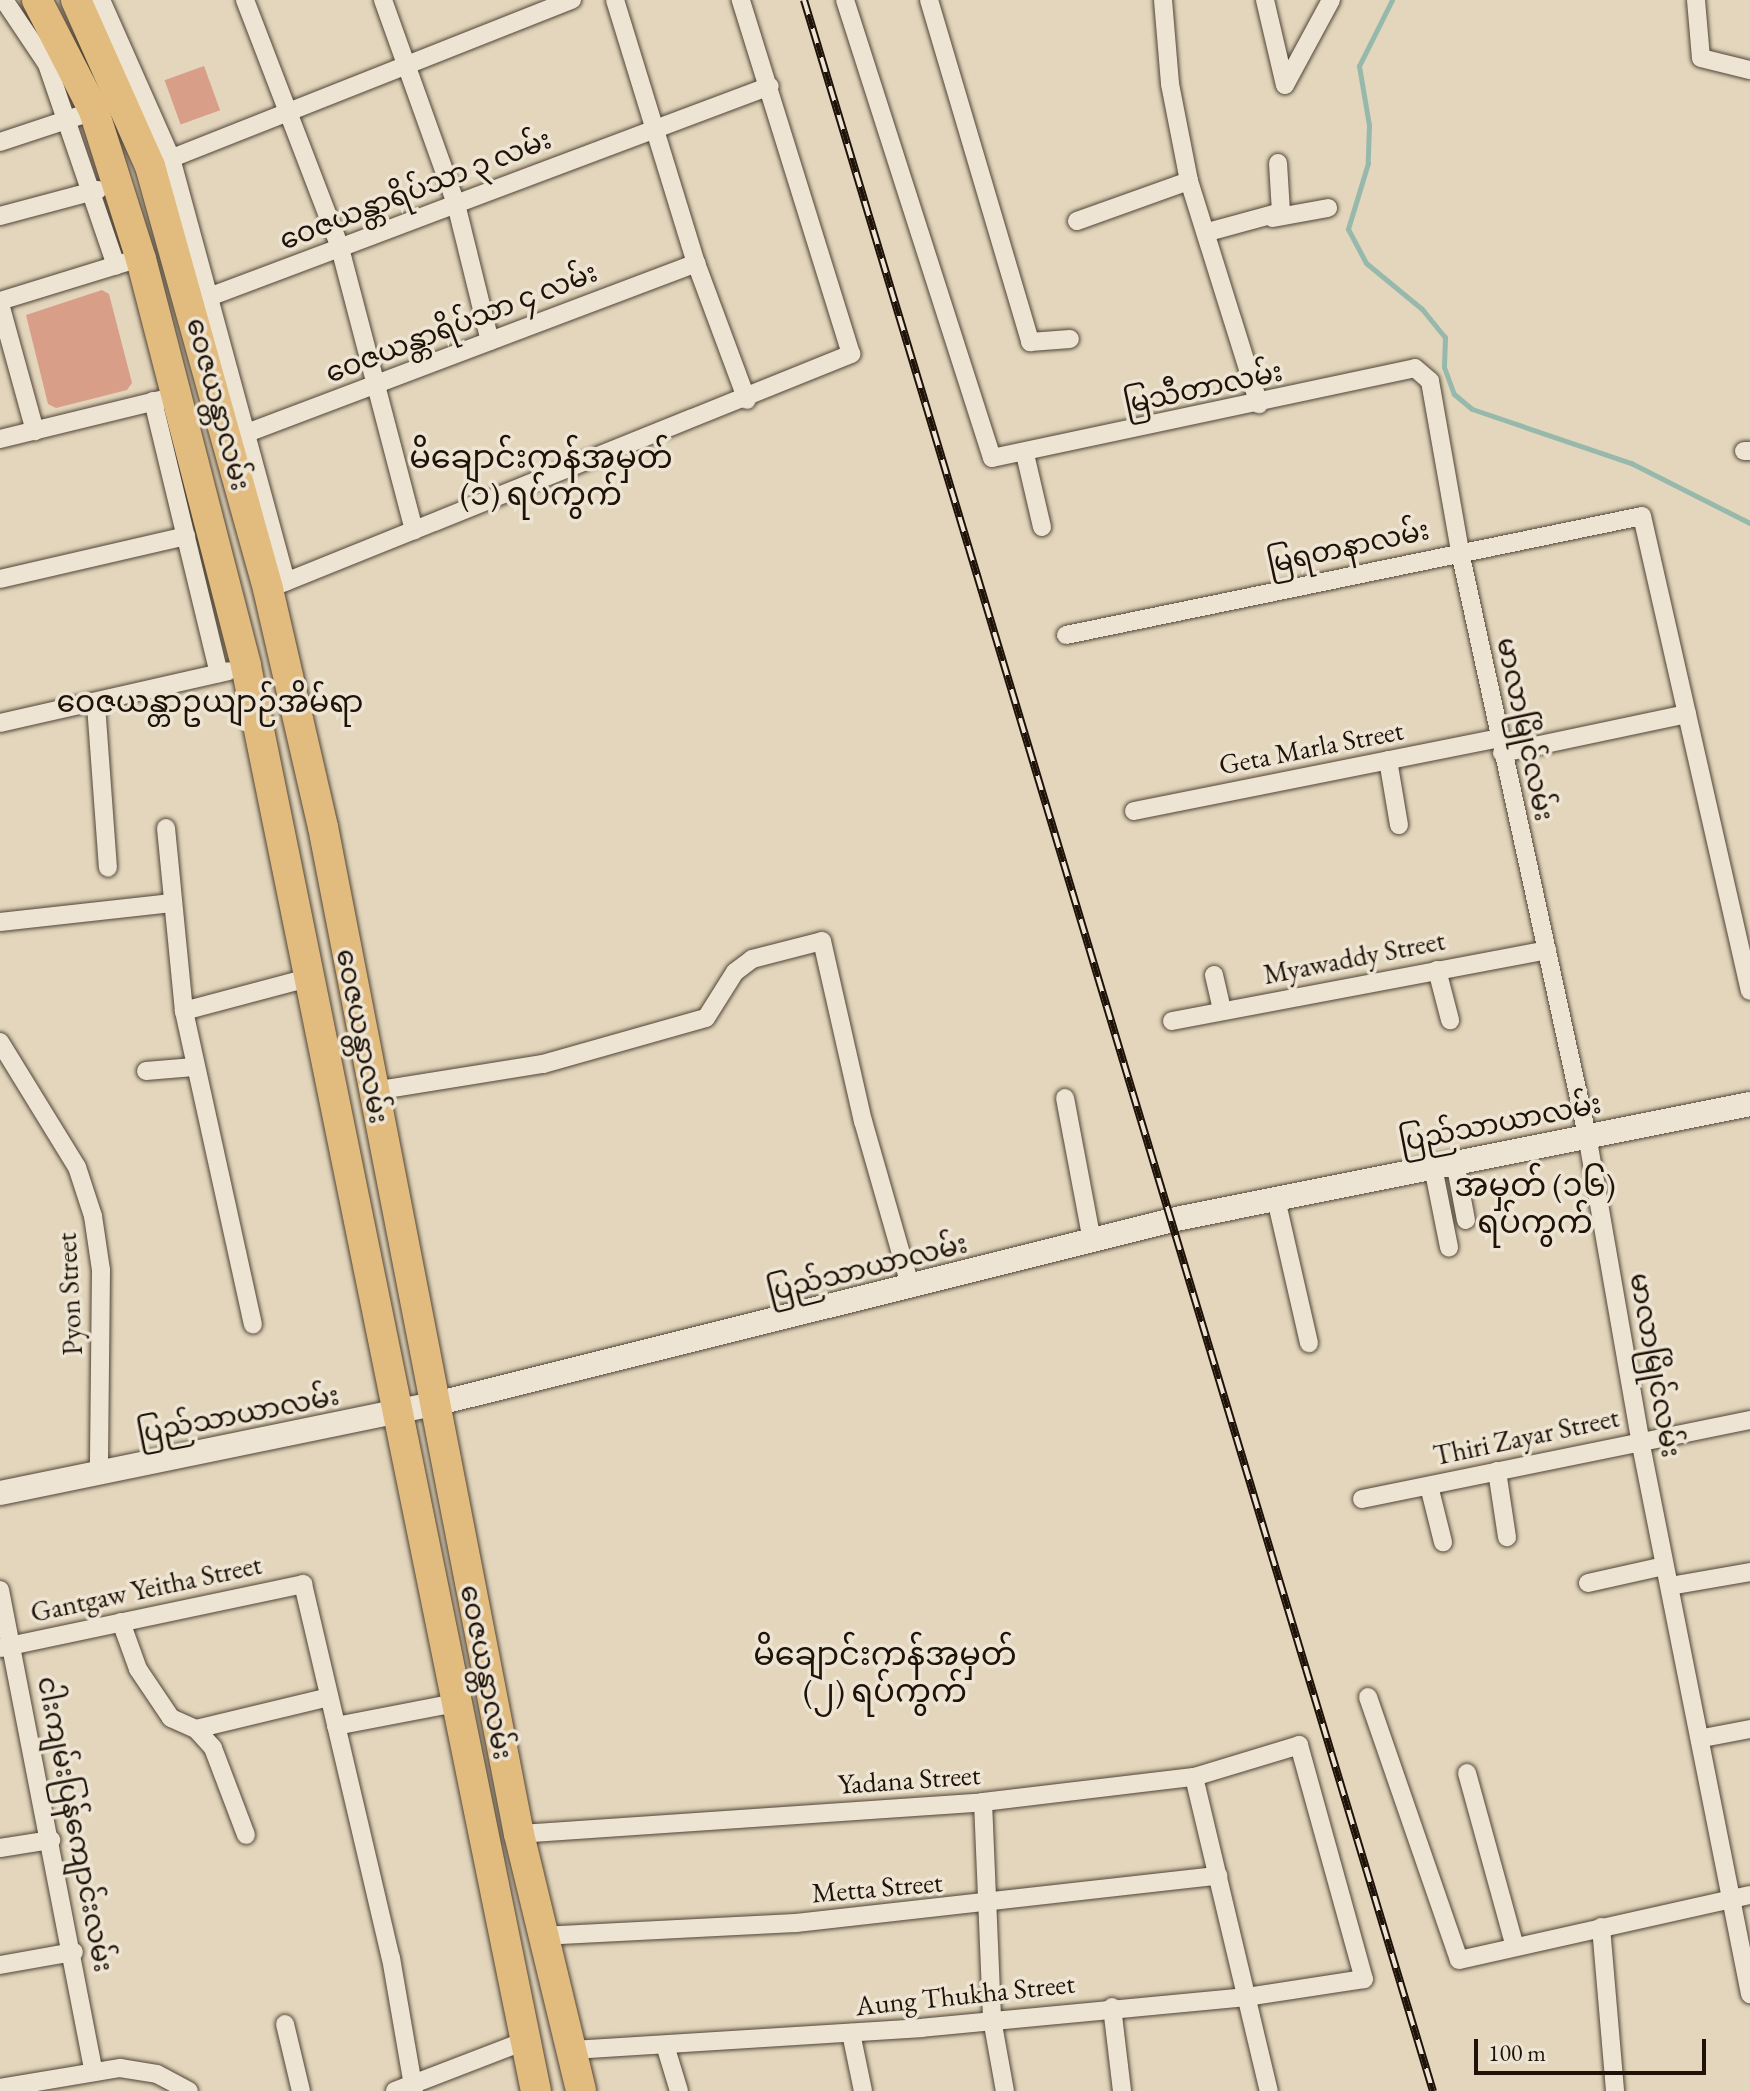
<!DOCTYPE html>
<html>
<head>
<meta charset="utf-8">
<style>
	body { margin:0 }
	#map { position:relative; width:1750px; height:2091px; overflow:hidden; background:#e3d6bc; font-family:"EB Garamond","Noto Sans Myanmar",serif }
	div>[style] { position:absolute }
	.stream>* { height:5px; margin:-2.5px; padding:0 2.5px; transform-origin:2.5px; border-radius:2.5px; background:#96b9ac }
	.building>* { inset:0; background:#d89e87; transform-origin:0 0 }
	.roads { filter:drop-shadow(0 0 2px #504436) drop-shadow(0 0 2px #504436) }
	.minor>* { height:18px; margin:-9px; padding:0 9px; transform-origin:9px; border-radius:9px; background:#ede4d3 }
	.tertiary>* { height:24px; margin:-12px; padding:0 12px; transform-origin:12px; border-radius:12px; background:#ede4d3 }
	.primary>* { height:30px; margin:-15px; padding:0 15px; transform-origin:15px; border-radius:15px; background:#e2bb7e }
	.rail>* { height:8px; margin-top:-4px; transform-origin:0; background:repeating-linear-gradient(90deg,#ede4d3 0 15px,#1f1309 0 30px); box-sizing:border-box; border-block:2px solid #1f1309 }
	span { translate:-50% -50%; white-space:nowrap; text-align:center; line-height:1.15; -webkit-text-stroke:7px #ede4d3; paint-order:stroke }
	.street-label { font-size:28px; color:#1f1309 }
	.neighbourhood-label { font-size:30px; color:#1f1309 }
	.quarter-label { font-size:32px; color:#1f1309 }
	.scale { position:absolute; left:1474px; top:2039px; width:232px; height:36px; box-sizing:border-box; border:4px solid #1f1309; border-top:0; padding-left:10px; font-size:24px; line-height:28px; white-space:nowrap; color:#1f1309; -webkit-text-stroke:6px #ede4d3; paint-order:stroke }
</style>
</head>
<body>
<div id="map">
	<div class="stream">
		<div style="left:1392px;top:0;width:74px;rotate:116.6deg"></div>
		<div style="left:1359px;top:66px;width:60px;rotate:80.4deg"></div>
		<div style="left:1369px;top:125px;width:38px;rotate:92deg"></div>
		<div style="left:1368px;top:163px;width:69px;rotate:106.9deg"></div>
		<div style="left:1348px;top:229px;width:38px;rotate:62deg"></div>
		<div style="left:1366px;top:263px;width:72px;rotate:39.4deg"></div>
		<div style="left:1422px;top:309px;width:36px;rotate:51deg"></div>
		<div style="left:1445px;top:337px;width:30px;rotate:92deg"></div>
		<div style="left:1444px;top:367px;width:29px;rotate:70deg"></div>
		<div style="left:1454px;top:394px;width:23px;rotate:40deg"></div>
		<div style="left:1472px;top:409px;width:168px;rotate:18.8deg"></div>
		<div style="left:1631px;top:463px;width:133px;rotate:26.8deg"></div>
	</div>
	<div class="building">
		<div style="left:204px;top:66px;width:47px;height:42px;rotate:70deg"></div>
		<div style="clip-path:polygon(102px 290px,109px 294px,132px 383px,127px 390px,56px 408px,48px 404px,26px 315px)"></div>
	</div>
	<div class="roads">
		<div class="minor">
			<div style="left:4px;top:0;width:77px;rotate:56.1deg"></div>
			<div style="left:47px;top:64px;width:213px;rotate:71.1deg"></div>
			<div style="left:101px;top:0;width:173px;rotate:66.1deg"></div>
			<div style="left:171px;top:158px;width:439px;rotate:74.8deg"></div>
			<div style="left:245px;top:0;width:266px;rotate:69deg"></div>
			<div style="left:340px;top:248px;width:292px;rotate:75.3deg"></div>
			<div style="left:383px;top:0;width:217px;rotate:70.3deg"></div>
			<div style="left:456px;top:204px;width:141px;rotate:76.1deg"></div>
			<div style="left:615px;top:0;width:275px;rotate:72.9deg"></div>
			<div style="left:696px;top:263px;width:146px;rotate:69.6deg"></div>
			<div style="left:845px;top:0;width:481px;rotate:72.2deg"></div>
			<div style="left:992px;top:458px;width:432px;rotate:-12deg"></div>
			<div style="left:1415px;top:368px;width:20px;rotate:41deg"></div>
			<div style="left:1430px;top:381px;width:174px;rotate:80deg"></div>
			<div style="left:1460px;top:552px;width:597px;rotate:77.71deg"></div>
			<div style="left:1587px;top:1135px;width:310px;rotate:80.1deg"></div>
			<div style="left:1640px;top:1440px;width:565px;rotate:78.77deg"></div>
			<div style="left:929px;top:0;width:357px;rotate:73.5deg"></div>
			<div style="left:1030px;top:342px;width:40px;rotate:-4.3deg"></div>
			<div style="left:1163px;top:0;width:84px;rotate:85.2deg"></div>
			<div style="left:1170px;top:84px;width:99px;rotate:78.9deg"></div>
			<div style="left:1189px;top:181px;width:234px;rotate:72.6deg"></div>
			<div style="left:1265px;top:0;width:87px;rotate:76.8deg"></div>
			<div style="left:1285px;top:85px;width:97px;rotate:-61.6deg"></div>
			<div style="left:1696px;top:0;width:58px;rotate:85.1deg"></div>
			<div style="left:1701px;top:58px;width:50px;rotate:13.8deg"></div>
			<div style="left:0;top:142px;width:99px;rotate:-18.3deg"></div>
			<div style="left:162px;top:162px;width:441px;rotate:-21.6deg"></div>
			<div style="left:0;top:216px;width:101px;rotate:-14.9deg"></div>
			<div style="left:1273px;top:218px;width:56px;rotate:-10.3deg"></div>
			<div style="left:1077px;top:221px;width:119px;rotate:-19.7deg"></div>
			<div style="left:1208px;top:232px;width:76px;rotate:-15.3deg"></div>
			<div style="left:1281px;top:212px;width:49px;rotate:-93.5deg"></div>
			<div style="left:0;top:301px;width:133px;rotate:-17.1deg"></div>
			<div style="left:193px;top:303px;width:616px;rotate:-20.61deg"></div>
			<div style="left:0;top:304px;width:132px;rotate:74.6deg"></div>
			<div style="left:153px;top:401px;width:280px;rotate:76.4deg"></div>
			<div style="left:239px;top:436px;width:489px;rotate:-20.7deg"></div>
			<div style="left:0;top:439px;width:169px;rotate:-13.7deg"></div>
			<div style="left:1744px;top:451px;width:6px"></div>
			<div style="left:1025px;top:454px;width:75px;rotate:76.9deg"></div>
			<div style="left:0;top:579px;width:191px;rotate:-13deg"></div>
			<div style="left:268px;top:589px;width:629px;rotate:-21.95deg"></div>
			<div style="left:851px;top:354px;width:371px;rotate:-107.3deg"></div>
			<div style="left:1066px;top:635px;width:588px;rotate:-11.67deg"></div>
			<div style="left:1642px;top:516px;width:487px;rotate:77.2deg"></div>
			<div style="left:96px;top:705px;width:163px;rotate:85.8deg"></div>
			<div style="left:0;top:723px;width:234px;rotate:-12.8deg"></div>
			<div style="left:1502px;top:753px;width:189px;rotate:-11.9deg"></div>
			<div style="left:1388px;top:760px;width:66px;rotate:80.4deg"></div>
			<div style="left:1134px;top:811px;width:371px;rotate:-11.3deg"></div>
			<div style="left:166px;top:828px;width:184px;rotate:84.4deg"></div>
			<div style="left:184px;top:1011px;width:321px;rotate:77.6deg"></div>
			<div style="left:0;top:922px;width:173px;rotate:-6.3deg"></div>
			<div style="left:1437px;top:970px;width:52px;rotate:75.4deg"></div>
			<div style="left:1214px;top:975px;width:37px;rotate:77deg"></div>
			<div style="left:184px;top:1011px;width:132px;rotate:-14.9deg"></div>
			<div style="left:1172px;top:1021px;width:382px;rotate:-10.7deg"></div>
			<div style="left:0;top:1042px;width:147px;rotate:58.4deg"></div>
			<div style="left:77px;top:1167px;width:52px;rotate:71.9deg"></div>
			<div style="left:93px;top:1216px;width:55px;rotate:81.6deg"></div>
			<div style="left:101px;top:1270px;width:202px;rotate:90.6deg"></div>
			<div style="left:146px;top:1071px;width:48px;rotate:-4.8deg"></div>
			<div style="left:374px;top:1091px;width:171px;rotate:-9.1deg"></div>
			<div style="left:543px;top:1064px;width:169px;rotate:-15.8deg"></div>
			<div style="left:706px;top:1018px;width:54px;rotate:-57.8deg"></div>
			<div style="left:735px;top:972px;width:21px;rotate:-37deg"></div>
			<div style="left:752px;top:959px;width:72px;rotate:-14.4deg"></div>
			<div style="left:822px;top:941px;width:185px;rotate:77.2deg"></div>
			<div style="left:863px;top:1121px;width:174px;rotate:74deg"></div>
			<div style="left:1065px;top:1098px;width:146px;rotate:79.3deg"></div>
			<div style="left:1455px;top:1162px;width:59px;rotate:79.3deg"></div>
			<div style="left:1433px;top:1167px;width:82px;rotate:78.7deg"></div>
			<div style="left:1276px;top:1199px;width:148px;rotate:77.1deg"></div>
			<div style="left:1497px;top:1471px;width:67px;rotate:81.4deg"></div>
			<div style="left:1429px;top:1486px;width:58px;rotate:76deg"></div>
			<div style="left:1362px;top:1499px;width:396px;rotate:-11.5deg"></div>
			<div style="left:1588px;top:1583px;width:78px;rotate:-12.6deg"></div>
			<div style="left:1670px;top:1586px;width:81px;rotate:-9.9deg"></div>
			<div style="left:0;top:1590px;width:489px;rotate:79deg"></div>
			<div style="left:121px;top:1622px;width:50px;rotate:70.1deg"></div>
			<div style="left:138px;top:1669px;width:59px;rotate:56deg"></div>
			<div style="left:171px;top:1718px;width:27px;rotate:24deg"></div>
			<div style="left:196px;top:1729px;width:25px;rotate:48deg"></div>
			<div style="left:213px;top:1748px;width:93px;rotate:69.2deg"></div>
			<div style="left:0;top:1648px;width:310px;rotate:-11.9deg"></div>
			<div style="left:303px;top:1584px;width:384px;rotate:76.8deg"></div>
			<div style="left:391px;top:1958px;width:135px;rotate:80.2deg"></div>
			<div style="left:1368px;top:1697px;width:278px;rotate:70.9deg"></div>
			<div style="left:1459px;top:1960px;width:298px;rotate:-12.6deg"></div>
			<div style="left:336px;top:1726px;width:121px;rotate:-10.9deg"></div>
			<div style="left:196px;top:1729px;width:137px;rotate:-13.5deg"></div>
			<div style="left:1703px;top:1738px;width:48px;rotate:-10.8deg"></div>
			<div style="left:1467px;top:1773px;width:180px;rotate:74.6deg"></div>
			<div style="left:1194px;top:1777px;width:323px;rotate:76.6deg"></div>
			<div style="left:983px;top:1802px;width:217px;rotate:87.6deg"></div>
			<div style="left:992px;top:2019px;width:73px;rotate:79.8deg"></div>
			<div style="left:519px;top:1834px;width:465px;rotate:-3.9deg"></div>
			<div style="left:983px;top:1802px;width:212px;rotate:-6.8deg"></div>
			<div style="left:1194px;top:1777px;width:110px;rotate:-16.9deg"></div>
			<div style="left:1299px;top:1745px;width:243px;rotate:74.5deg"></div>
			<div style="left:1364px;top:1979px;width:118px;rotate:171.3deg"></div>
			<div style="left:1247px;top:1997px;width:326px;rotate:174.6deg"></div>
			<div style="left:922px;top:2028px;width:353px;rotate:176.4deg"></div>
			<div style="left:0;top:1848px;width:52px;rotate:-8.9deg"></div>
			<div style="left:1601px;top:1927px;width:165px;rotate:85.1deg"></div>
			<div style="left:540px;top:1936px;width:256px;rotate:-2.9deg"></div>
			<div style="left:796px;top:1923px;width:425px;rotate:-6.4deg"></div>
			<div style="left:0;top:1965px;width:75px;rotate:-10deg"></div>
			<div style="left:1112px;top:2007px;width:85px;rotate:83.2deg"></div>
			<div style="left:285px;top:2024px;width:69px;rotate:76.6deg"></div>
			<div style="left:851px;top:2033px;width:59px;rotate:78.3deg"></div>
			<div style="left:665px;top:2045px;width:48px;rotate:73.1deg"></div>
			<div style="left:0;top:2088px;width:122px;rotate:-9.5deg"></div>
			<div style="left:120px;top:2068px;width:37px;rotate:9deg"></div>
			<div style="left:157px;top:2074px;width:36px;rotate:28deg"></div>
			<div style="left:395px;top:2091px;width:136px;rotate:-21.1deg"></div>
		</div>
		<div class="tertiary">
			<div style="left:0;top:1493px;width:444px;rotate:-11.6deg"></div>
			<div style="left:435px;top:1404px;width:769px;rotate:-14deg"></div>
			<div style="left:1181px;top:1218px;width:580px;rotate:-11.33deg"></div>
		</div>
		<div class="primary">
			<div style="left:37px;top:0;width:125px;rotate:62.8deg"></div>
			<div style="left:94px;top:111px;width:155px;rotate:72.4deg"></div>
			<div style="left:141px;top:259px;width:420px;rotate:75.5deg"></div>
			<div style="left:246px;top:666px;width:1454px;rotate:78.5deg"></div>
			<div style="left:76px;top:0;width:182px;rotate:66deg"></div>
			<div style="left:150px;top:166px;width:439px;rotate:74.4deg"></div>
			<div style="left:268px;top:589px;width:244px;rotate:77deg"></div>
			<div style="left:323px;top:827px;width:1026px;rotate:78.99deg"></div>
			<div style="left:519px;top:1834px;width:264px;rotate:76.4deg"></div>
		</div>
	</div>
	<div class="rail">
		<div style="left:804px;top:0;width:2184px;rotate:73.26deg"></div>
	</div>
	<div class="street-label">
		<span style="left:415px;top:189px;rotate:-21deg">ဝေဇယန္တာရိပ်သာ ၃ လမ်း</span>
		<span style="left:461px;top:322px;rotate:-21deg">ဝေဇယန္တာရိပ်သာ ၄ လမ်း</span>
		<span style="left:1203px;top:387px;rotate:-12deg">မြသီတာလမ်း</span>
		<span style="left:219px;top:404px;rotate:75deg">ဝေဇယန္တာလမ်း</span>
		<span style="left:1348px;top:546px;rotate:-12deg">မြရတနာလမ်း</span>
		<span style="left:1526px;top:729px;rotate:78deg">မာလာမြိုင်လမ်း</span>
		<span style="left:1311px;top:747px;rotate:-11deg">Geta Marla Street</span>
		<span style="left:1354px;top:957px;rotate:-11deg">Myawaddy Street</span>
		<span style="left:363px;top:1036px;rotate:79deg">ဝေဇယန္တာလမ်း</span>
		<span style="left:1500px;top:1122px;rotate:-11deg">ပြည်သာယာလမ်း</span>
		<span style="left:867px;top:1267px;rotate:-14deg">ပြည်သာယာလမ်း</span>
		<span style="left:69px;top:1294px;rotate:-93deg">Pyon Street</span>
		<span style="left:1656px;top:1365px;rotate:80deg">မာလာမြိုင်လမ်း</span>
		<span style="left:238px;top:1414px;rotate:-11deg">ပြည်သာယာလမ်း</span>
		<span style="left:1526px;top:1436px;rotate:-12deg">Thiri Zayar Street</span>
		<span style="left:146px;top:1588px;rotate:-12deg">Gantgaw Yeitha Street</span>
		<span style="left:487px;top:1672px;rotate:79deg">ဝေဇယန္တာလမ်း</span>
		<span style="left:909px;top:1779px;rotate:-4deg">Yadana Street</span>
		<span style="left:76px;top:1824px;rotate:79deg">ငါးကျမ်းပြန်ကျောင်းလမ်း</span>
		<span style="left:877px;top:1887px;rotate:-5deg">Metta Street</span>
		<span style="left:965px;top:1994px;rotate:-6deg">Aung Thukha Street</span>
	</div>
	<div class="neighbourhood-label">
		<span style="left:210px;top:702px">ဝေဇယန္တာဥယျာဉ်အိမ်ရာ</span>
	</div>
	<div class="quarter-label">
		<span style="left:541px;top:476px">မိချောင်းကန်အမှတ်<br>(၁) ရပ်ကွက်</span>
		<span style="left:1535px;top:1204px">အမှတ် (၁၆)<br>ရပ်ကွက်</span>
		<span style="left:885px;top:1673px">မိချောင်းကန်အမှတ်<br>(၂) ရပ်ကွက်</span>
	</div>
	<div class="scale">100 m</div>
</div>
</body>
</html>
